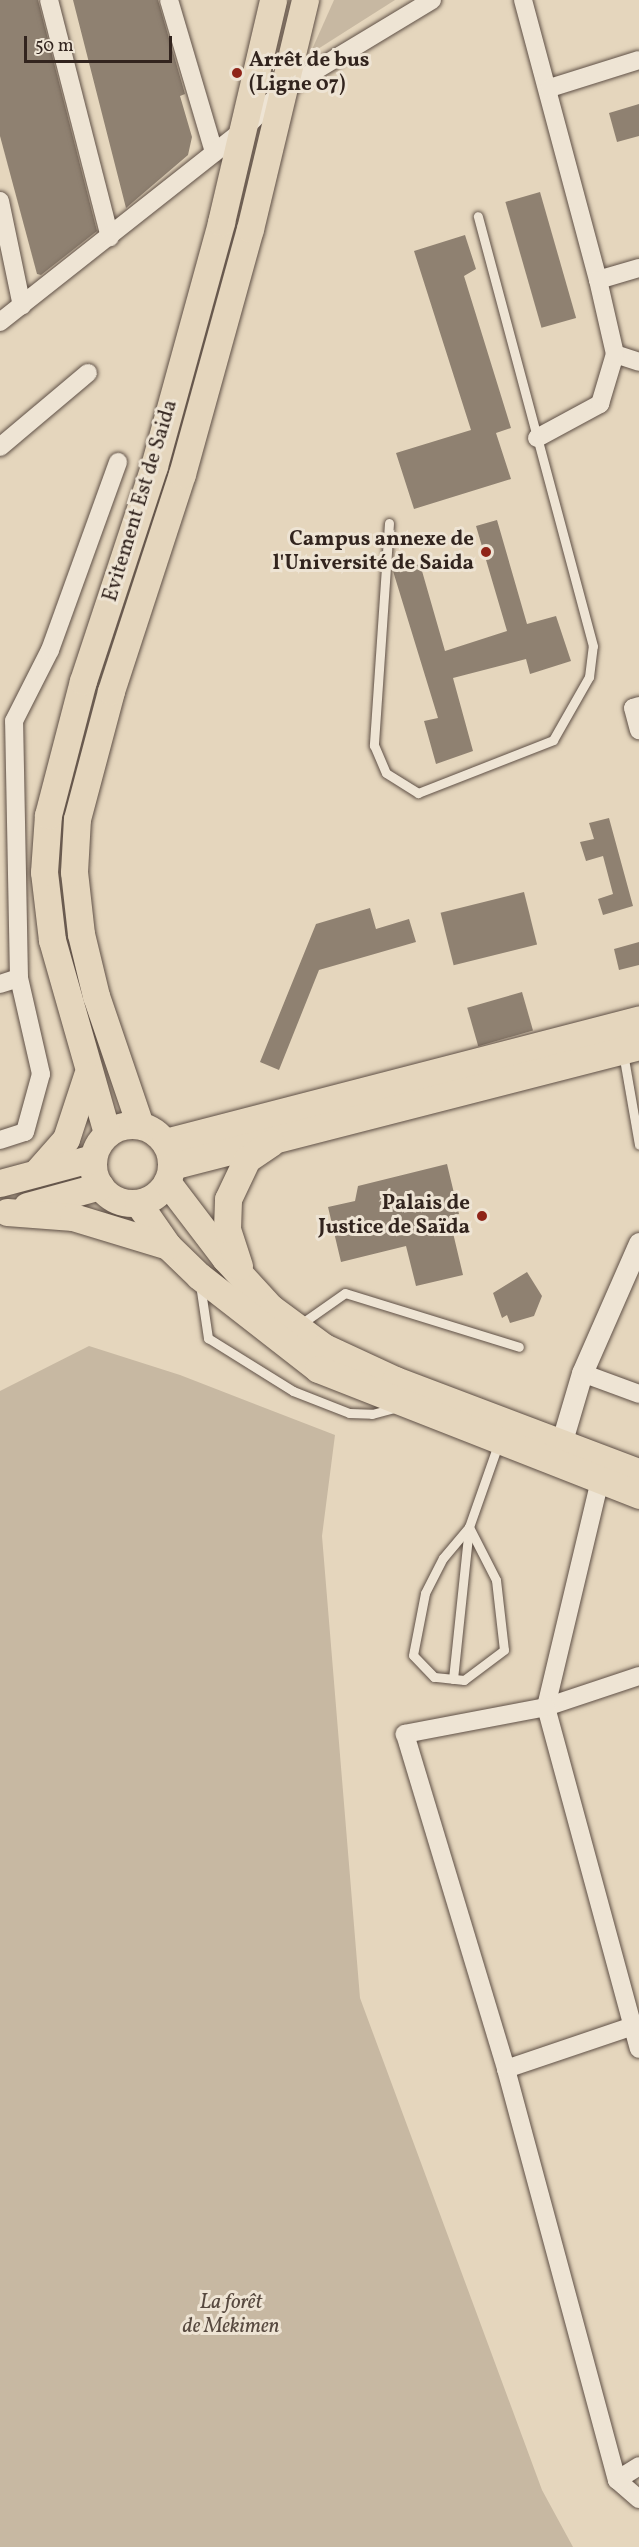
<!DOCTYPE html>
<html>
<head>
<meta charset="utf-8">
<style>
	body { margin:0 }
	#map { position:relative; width:639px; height:2547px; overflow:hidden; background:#e5d6bd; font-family:Vollkorn,serif }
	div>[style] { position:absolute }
	.green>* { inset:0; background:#c7b8a2 }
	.building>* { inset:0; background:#8f8171; transform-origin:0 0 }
	.roads { filter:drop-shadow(0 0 2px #5f5046) drop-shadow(0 0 2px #5f5046) }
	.service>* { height:9px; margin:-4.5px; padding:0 4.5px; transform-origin:4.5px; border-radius:4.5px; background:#eee4d4 }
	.minor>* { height:18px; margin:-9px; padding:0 9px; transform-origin:9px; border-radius:9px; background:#eee4d4 }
	.tertiary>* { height:21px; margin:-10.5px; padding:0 10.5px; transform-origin:10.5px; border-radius:10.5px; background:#eee4d4 }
	.primary>* { height:27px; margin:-13.5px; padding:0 13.5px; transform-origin:13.5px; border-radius:13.5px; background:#e5d6bd }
	.primary>.ring { margin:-13.5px; padding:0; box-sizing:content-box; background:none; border:27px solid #e5d6bd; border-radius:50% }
	.dots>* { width:16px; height:16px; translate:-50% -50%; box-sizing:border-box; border:3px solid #eee4d4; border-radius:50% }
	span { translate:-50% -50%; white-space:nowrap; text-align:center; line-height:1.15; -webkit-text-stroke:6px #eee4d4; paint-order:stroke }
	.poi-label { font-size:21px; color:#32241e; font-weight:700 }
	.left { translate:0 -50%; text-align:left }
	.right { translate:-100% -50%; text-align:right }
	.street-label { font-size:21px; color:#32241e }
	.park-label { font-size:21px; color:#57493f; font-style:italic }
	.scale { position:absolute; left:24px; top:36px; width:148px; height:27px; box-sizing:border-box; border:3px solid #32241e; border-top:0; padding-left:8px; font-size:18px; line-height:21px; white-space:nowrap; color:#32241e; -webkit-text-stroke:4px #eee4d4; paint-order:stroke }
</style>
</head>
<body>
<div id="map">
	<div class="green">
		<div style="clip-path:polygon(334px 0,395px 0,310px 54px)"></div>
		<div style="clip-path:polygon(89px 1346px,180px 1375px,335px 1435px,322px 1536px,360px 1998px,542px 2490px,573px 2547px,0 2547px,0 1391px)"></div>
	</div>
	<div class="building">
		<div style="clip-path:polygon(0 0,38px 0,97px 231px,41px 275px,37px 274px,0 136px)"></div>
		<div style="clip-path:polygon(73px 0,158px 0,185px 94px,180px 96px,192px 137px,188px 155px,126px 208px)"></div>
		<div style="clip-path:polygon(639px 104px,639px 136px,617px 142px,609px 113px)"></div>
		<div style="left:540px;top:192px;width:131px;height:36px;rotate:74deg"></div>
		<div style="clip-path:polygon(465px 235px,476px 269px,464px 276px,511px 428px,496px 433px,511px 479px,414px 509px,396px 453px,471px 430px,414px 251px)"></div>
		<div style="clip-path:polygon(497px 520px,527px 624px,556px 616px,571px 661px,530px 674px,526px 659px,453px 678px,473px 751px,436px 764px,424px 721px,438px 718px,393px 571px,420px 564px,445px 651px,507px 631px,476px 526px)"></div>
		<div style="clip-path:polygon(609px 818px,633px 906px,603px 915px,598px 899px,613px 894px,603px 856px,586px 861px,580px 842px,594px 839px,589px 823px)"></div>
		<div style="left:524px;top:892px;width:54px;height:86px;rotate:76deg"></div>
		<div style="clip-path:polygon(370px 908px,376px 929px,409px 919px,416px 942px,319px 970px,279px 1070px,260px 1062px,316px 924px)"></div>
		<div style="clip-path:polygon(639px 942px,639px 965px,619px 970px,614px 949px)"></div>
		<div style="left:522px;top:992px;width:40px;height:57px;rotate:74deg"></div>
		<div style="clip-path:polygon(447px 1164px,459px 1214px,449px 1216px,463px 1275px,416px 1286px,406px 1246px,341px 1262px,328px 1207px,355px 1201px,358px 1186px)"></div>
		<div style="clip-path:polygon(527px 1272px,542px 1296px,534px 1316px,510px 1323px,507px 1315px,502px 1318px,493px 1293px)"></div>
	</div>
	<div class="roads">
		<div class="service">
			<div style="left:389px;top:523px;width:223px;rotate:93.9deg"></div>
			<div style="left:374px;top:745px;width:30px;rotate:67deg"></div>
			<div style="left:386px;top:773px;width:38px;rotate:32deg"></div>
			<div style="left:418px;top:793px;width:145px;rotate:-21.4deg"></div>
			<div style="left:553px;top:740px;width:73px;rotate:-60.3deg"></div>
			<div style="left:589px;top:677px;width:31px;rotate:-83deg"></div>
			<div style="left:593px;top:646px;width:445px;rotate:-105deg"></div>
			<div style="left:623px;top:1053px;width:93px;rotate:80.1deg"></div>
			<div style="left:200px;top:1284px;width:55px;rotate:81.6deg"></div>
			<div style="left:208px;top:1338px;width:100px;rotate:31.9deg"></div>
			<div style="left:293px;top:1391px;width:60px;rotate:21.4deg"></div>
			<div style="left:349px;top:1413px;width:23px;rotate:2deg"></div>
			<div style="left:372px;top:1414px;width:27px;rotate:-15deg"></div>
			<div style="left:298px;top:1326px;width:57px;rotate:-35.1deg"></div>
			<div style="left:345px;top:1293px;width:182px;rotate:17.2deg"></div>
			<div style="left:469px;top:1527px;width:59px;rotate:63deg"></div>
			<div style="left:496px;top:1580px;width:70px;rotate:83.5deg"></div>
			<div style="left:504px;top:1650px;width:50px;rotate:143.1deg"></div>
			<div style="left:464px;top:1680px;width:30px;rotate:-174deg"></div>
			<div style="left:434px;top:1677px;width:30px;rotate:-134deg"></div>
			<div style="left:413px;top:1655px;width:63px;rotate:-79deg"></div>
			<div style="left:425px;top:1593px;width:39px;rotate:-63deg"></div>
			<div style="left:443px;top:1558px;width:40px;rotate:-50deg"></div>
			<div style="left:469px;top:1527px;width:90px;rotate:-70.6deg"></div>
			<div style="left:453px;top:1679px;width:153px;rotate:-84deg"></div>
		</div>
		<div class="minor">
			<div style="left:49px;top:0;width:245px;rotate:75.6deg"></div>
			<div style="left:169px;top:0;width:159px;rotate:73.5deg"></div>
			<div style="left:523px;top:0;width:290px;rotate:75deg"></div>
			<div style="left:598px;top:280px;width:43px;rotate:-16.3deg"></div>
			<div style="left:550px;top:88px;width:93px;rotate:-17.5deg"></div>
			<div style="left:0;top:201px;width:107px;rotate:78.2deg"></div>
			<div style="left:0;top:322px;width:310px;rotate:-38.3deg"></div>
			<div style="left:243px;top:130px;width:57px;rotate:-45deg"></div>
			<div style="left:283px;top:90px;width:174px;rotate:-31.1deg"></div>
			<div style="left:615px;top:354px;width:25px;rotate:18deg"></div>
			<div style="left:537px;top:438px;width:72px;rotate:-28.4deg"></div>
			<div style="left:600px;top:404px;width:52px;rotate:-73.3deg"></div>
			<div style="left:615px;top:354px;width:76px;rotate:-102.9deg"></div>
			<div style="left:0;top:447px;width:115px;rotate:-40.1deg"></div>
			<div style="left:639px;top:706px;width:6px;rotate:162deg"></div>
			<div style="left:633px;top:708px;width:23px;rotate:75deg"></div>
			<div style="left:0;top:984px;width:20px;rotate:-18deg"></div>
			<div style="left:0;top:1140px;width:26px;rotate:-18deg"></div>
			<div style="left:25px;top:1132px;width:60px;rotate:-74.6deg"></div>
			<div style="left:41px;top:1074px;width:98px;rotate:-102.9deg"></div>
			<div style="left:19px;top:978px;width:257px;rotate:-91.1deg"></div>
			<div style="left:14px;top:721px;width:80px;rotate:-63.1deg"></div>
			<div style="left:50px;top:650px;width:200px;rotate:-70.1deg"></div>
			<div style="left:582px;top:1373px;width:61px;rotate:20.2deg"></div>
			<div style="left:600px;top:1480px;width:233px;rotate:103.4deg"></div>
			<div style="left:546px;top:1707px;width:354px;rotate:74.8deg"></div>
			<div style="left:639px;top:1676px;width:98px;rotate:161.6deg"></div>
			<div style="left:546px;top:1707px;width:144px;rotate:169.2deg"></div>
			<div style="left:405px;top:1734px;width:350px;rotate:73.2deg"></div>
			<div style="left:506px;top:2069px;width:426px;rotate:74.9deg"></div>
			<div style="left:617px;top:2480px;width:29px;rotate:41deg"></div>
			<div style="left:506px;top:2069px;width:140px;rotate:-18.7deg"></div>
			<div style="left:617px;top:2480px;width:26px;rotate:-32deg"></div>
		</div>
		<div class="tertiary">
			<div style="left:561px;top:1444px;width:74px;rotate:-73.5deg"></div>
			<div style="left:582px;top:1373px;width:142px;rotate:-66.3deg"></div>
		</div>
		<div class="primary">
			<div class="ring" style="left:93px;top:1125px;width:51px;height:51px"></div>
			<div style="left:140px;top:1125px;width:136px;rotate:-108.8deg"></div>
			<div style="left:96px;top:996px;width:64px;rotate:-103.6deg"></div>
			<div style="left:81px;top:934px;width:62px;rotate:-96.4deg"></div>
			<div style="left:74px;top:872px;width:53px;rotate:-86.8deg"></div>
			<div style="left:77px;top:819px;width:132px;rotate:-75.1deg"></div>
			<div style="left:111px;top:691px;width:228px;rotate:-71.9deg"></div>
			<div style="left:182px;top:474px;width:254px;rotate:-74.5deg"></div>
			<div style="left:250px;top:229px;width:236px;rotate:-76.5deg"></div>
			<div style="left:107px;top:1133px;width:201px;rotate:-105.9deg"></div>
			<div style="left:52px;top:940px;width:68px;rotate:-96.7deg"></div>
			<div style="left:44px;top:872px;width:57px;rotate:-86deg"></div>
			<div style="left:48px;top:815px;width:138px;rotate:-75.4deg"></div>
			<div style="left:83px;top:681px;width:226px;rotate:-71.7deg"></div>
			<div style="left:154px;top:466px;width:253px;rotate:-74.6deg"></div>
			<div style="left:221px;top:222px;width:228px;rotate:-76.8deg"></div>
			<div style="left:165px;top:1142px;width:490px;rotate:-14.5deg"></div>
			<div style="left:172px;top:1166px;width:482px;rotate:-14.4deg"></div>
			<div style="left:36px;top:1173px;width:45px;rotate:-48.6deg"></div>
			<div style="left:66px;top:1139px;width:67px;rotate:-71.8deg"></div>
			<div style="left:167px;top:1182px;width:96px;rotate:52.7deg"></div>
			<div style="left:225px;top:1258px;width:68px;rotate:47.4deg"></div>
			<div style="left:271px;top:1308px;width:66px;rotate:36.3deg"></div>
			<div style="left:324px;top:1347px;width:78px;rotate:24.9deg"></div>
			<div style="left:395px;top:1380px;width:261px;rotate:20.7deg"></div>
			<div style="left:0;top:1183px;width:96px;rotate:-15deg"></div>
			<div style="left:138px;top:1203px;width:52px;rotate:55.1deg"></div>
			<div style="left:168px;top:1246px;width:43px;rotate:44.1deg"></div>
			<div style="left:199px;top:1276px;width:151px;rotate:38deg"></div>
			<div style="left:318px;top:1369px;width:345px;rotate:21.4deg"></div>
			<div style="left:27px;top:1206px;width:76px;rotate:-15.3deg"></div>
			<div style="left:7px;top:1212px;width:66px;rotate:4.3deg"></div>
			<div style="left:73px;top:1217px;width:99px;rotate:17deg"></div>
			<div style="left:239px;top:1266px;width:39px;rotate:-108deg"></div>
			<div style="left:227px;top:1229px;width:30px;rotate:-88deg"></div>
			<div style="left:228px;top:1199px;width:44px;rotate:-64.6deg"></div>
			<div style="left:247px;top:1159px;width:29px;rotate:-34deg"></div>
		</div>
	</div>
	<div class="dots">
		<div style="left:237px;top:73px;background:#8f2418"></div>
		<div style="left:486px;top:552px;background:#8f2418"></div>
		<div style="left:482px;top:1216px;background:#8f2418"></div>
	</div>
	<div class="poi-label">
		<span class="left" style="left:249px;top:73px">Arrêt de bus<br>(Ligne 07)</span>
		<span class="right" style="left:474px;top:552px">Campus annexe de<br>l'Université de Saida</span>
		<span class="right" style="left:470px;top:1216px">Palais de<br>Justice de Saïda</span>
	</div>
	<div class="street-label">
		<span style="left:141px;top:501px;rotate:-73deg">Evitement Est de Saida</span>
	</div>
	<div class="park-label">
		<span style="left:231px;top:2315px">La forêt<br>de Mekimen</span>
	</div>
	<div class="scale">50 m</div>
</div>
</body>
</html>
